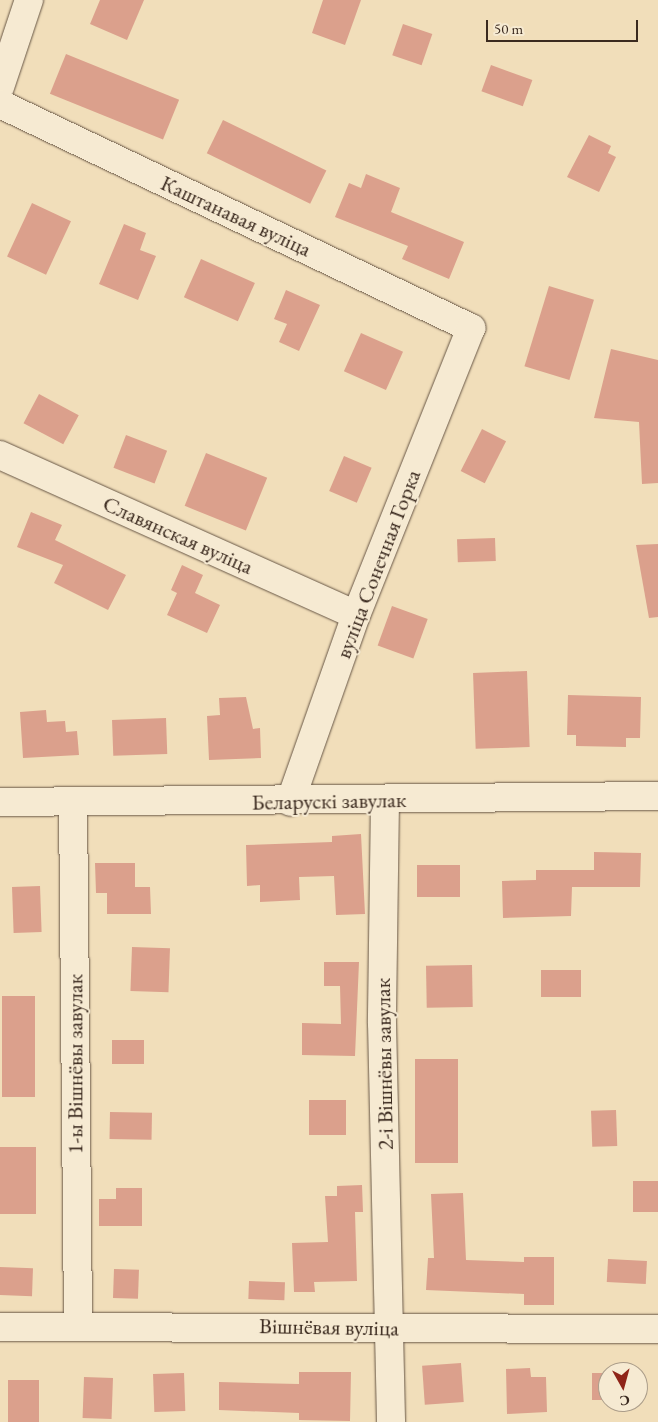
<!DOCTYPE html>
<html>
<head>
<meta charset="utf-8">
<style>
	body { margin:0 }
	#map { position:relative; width:658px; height:1422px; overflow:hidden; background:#f1deba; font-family:"EB Garamond",serif }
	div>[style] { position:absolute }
	.building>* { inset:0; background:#dba08c; transform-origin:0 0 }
	.roads { filter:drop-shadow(0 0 1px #685746) drop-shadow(0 0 1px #685746) }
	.minor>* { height:28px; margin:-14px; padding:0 14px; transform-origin:14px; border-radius:14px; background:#f6ead2 }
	span { translate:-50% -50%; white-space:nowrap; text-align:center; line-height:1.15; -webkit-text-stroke:4px #f6ead2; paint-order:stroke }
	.street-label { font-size:22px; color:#3b2a1f }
	.north { position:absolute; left:598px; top:1362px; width:50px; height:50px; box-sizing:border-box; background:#f6ead2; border:1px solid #ab9d8a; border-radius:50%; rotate:173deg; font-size:14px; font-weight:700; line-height:20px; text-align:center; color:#3b2a1f }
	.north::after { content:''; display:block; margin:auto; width:18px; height:22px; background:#8f2418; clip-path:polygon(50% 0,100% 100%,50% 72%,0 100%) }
	.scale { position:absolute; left:486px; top:20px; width:152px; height:22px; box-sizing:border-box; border:2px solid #3b2a1f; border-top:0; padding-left:6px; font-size:15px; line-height:18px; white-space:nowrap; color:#3b2a1f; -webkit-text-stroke:4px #f6ead2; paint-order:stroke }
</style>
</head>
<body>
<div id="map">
	<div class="building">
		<div style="clip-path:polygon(100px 0,144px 0,127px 40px,90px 24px)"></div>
		<div style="clip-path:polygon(323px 0,361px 0,345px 45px,312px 33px)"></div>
		<div style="left:403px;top:24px;width:31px;height:33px;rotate:19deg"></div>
		<div style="left:66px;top:54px;width:122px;height:43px;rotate:22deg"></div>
		<div style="left:491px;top:65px;width:44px;height:28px;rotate:20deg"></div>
		<div style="left:223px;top:120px;width:115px;height:37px;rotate:26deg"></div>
		<div style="clip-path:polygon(589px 135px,611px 146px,608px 153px,616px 157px,599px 192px,567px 177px)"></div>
		<div style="clip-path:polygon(366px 174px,400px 188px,391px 212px,464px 242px,449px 279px,402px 259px,408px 246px,335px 217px,349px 183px,361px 188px)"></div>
		<div style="left:32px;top:203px;width:43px;height:59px;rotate:25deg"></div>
		<div style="clip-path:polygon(124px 224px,146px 233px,140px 250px,156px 256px,138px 300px,99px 284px)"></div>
		<div style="left:201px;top:259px;width:59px;height:42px;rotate:24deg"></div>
		<div style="left:549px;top:286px;width:47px;height:84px;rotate:17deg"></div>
		<div style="clip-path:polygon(286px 290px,320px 305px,299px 351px,279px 342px,287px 324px,274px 319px)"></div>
		<div style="left:361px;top:333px;width:46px;height:42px;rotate:24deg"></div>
		<div style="clip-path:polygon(611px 349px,658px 360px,658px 483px,642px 484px,639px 422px,594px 418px)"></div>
		<div style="left:39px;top:394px;width:45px;height:33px;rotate:28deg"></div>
		<div style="left:482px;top:429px;width:27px;height:47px;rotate:27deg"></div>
		<div style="left:126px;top:435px;width:44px;height:35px;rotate:21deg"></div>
		<div style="left:206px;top:453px;width:66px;height:57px;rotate:22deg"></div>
		<div style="left:344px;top:456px;width:30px;height:38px;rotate:23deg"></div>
		<div style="clip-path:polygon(31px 512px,62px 525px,55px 540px,126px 575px,108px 610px,54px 583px,63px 565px,17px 547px)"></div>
		<div style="left:495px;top:538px;width:23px;height:38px;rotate:88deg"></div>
		<div style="clip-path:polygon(658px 544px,658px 617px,649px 618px,636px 545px)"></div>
		<div style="clip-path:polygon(182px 565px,203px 575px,195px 593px,220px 605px,207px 633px,167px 615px,177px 593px,171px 590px)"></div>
		<div style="left:392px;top:606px;width:38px;height:42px;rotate:20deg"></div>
		<div style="left:527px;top:671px;width:76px;height:54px;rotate:88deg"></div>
		<div style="clip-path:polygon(568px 695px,641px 697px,640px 738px,626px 738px,626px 747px,576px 746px,576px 735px,567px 735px)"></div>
		<div style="clip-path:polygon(246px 697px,253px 729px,260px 728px,261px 758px,209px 760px,207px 716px,220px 715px,219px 698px)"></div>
		<div style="clip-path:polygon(46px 710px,47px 722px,65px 721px,66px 732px,77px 731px,79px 755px,23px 758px,20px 712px)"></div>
		<div style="left:166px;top:718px;width:36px;height:54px;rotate:88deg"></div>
		<div style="clip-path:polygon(361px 834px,365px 914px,336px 915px,334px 876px,299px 877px,300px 900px,260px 902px,260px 885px,247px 886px,246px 845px,332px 842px,332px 836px)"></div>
		<div style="clip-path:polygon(594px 852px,641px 853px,640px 887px,572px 887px,571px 916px,503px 918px,502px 881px,536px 880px,536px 870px,594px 870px)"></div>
		<div style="clip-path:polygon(95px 863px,135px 863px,135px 887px,150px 887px,151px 914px,107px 914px,107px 893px,96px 893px)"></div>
		<div style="left:417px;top:865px;width:43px;height:32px"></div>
		<div style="left:40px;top:886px;width:46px;height:28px;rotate:88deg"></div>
		<div style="left:132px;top:947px;width:38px;height:44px;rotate:2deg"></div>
		<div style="clip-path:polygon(324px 962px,359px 962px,355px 1056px,302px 1055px,302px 1023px,341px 1024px,340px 986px,324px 986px)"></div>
		<div style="left:472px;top:965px;width:42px;height:46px;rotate:89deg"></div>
		<div style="left:541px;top:970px;width:40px;height:27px"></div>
		<div style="left:2px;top:996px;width:33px;height:101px"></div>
		<div style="left:144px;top:1040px;width:24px;height:32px;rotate:90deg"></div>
		<div style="left:415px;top:1059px;width:43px;height:104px"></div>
		<div style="left:309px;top:1100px;width:37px;height:35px"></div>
		<div style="left:616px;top:1110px;width:36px;height:25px;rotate:88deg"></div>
		<div style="left:110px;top:1112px;width:42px;height:27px;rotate:1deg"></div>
		<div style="left:0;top:1147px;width:36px;height:67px"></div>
		<div style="left:633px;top:1181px;width:25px;height:31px"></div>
		<div style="clip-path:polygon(362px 1185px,363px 1212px,355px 1212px,357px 1281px,314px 1282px,315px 1292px,294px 1292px,292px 1243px,328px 1242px,325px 1196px,337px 1196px,337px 1186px)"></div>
		<div style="clip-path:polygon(116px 1188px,142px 1188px,142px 1226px,99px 1226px,99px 1199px,116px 1199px)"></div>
		<div style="clip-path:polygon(463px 1193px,466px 1260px,524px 1262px,524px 1257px,554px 1257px,554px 1305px,524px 1305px,524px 1294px,426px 1290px,428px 1258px,434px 1258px,431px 1194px)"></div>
		<div style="left:608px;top:1259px;width:39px;height:23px;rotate:3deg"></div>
		<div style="left:0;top:1267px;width:33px;height:28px;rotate:2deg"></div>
		<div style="left:114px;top:1269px;width:25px;height:29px;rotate:2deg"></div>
		<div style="left:249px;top:1281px;width:36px;height:18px;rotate:2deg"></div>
		<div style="left:461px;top:1363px;width:39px;height:39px;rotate:86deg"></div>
		<div style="clip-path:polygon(530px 1368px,531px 1377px,546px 1377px,547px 1412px,507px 1414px,506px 1369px)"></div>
		<div style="clip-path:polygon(299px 1372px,351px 1372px,350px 1421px,299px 1420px,299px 1413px,219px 1410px,219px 1382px,299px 1384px)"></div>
		<div style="left:184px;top:1373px;width:38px;height:31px;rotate:88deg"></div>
		<div style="left:592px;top:1373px;width:16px;height:27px"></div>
		<div style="left:84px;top:1377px;width:29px;height:41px;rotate:2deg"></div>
		<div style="left:8px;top:1380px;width:31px;height:42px"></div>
	</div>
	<div class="roads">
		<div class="minor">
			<div style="left:0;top:87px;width:92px;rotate:-71.6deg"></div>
			<div style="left:0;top:104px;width:522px;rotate:25.44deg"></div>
			<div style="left:471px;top:328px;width:309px;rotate:111.8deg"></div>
			<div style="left:356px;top:615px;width:198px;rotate:109.4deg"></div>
			<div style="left:0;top:455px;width:390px;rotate:24.2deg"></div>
			<div style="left:385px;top:800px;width:223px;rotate:90.8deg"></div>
			<div style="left:382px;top:1023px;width:399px;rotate:88.7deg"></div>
			<div style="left:73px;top:801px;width:525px;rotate:89.45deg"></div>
			<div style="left:0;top:802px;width:658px;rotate:-0.52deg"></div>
			<div style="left:0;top:1327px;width:658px;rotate:0.17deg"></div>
		</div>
	</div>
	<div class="street-label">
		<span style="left:236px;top:216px;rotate:25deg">Каштанавая вуліца</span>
		<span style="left:178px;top:535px;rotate:24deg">Славянская вуліца</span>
		<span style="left:378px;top:564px;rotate:-69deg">вуліца Сонечная Горка</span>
		<span style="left:329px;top:801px;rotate:-1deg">Беларускі завулак</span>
		<span style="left:75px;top:1064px;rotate:-90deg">1-ы Вішнёвы завулак</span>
		<span style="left:384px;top:1064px;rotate:-91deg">2-і Вішнёвы завулак</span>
		<span style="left:329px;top:1327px;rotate:1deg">Вішнёвая вуліца</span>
	</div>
	<div class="north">С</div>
	<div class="scale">50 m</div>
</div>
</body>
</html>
